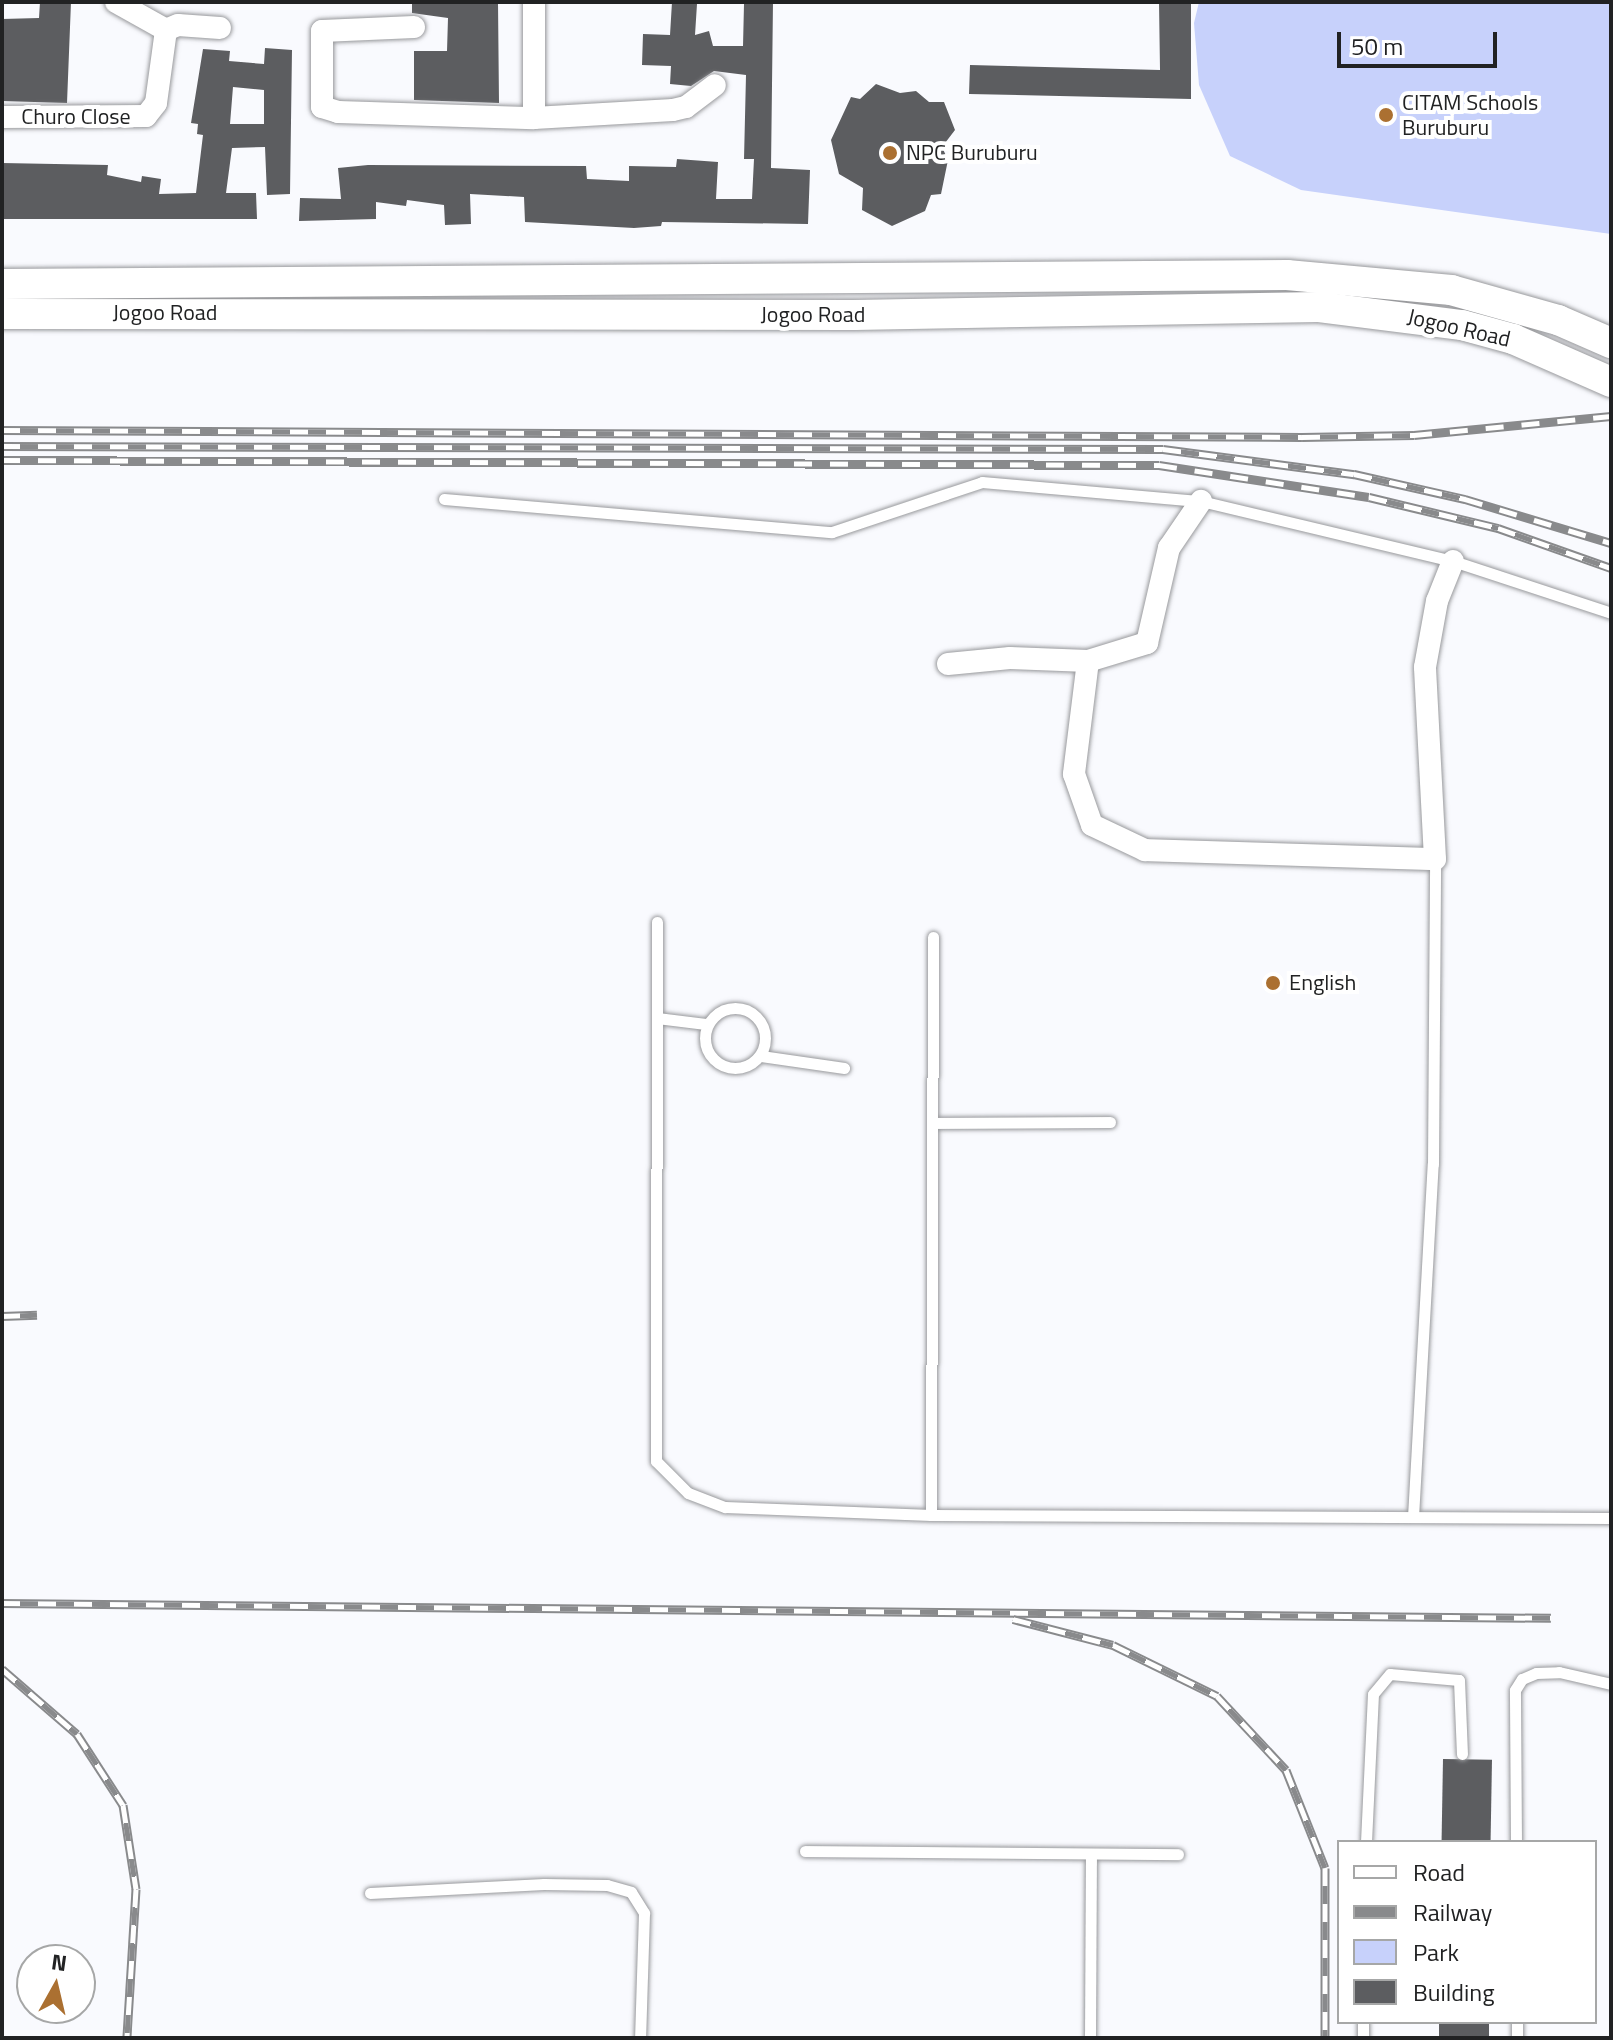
<!DOCTYPE html>
<html>
<head>
<meta charset="utf-8">
<style>
	body { margin:0 }
	#map { position:relative; width:1613px; height:2040px; overflow:hidden; background:#f9fafe; font-family:"Titillium Web",sans-serif }
	div>[style] { position:absolute }
	.green>* { inset:0; background:#c7d1fb }
	.building>* { inset:0; background:#5c5d60; transform-origin:0 0 }
	.roads { filter:drop-shadow(0 0 2px #98999c) drop-shadow(0 0 2px #98999c) }
	.lane>* { height:11px; margin:-5.5px; padding:0 5.5px; transform-origin:5.5px; border-radius:5.5px; background:#fff }
	.lane>.ring { margin:-5.5px; padding:0; box-sizing:content-box; background:none; border:11px solid #fff; border-radius:50% }
	.street>* { height:22px; margin:-11px; padding:0 11px; transform-origin:11px; border-radius:11px; background:#fff }
	.secondary>* { height:30px; margin:-15px; padding:0 15px; transform-origin:15px; border-radius:15px; background:#fff }
	.rail>* { height:9px; margin-top:-4.5px; transform-origin:0; background:repeating-linear-gradient(90deg,#fff 0 18px,#898a8c 0 36px); box-sizing:border-box; border-block:2px solid #898a8c }
	.dots>* { width:22px; height:22px; translate:-50% -50%; box-sizing:border-box; border:4px solid #fff; border-radius:50% }
	span { translate:-50% -50%; white-space:nowrap; text-align:center; line-height:1.15; -webkit-text-stroke:8px #fff; paint-order:stroke }
	.poi-label { font-size:22px; color:#212223 }
	.left { translate:0 -50%; text-align:left }
	.street-label { font-size:22px; color:#212223 }
	.frame { position:absolute; inset:0; border:4px solid #212223; pointer-events:none }
	.legend { position:absolute; left:1337px; top:1840px; width:260px; height:184px; box-sizing:border-box; background:#fff; border:2px solid #a6a7a7; margin:0; padding:10px 14px; list-style:none; font-size:24px; color:#212223 }
	.legend li { display:flex; align-items:center; gap:16px; height:40px }
	.legend b { width:40px; border:2px solid #a6a7a7 }
	.north { position:absolute; left:16px; top:1944px; width:80px; height:80px; box-sizing:border-box; background:#fff; border:2px solid #a6a7a7; border-radius:50%; rotate:8deg; font-size:22px; font-weight:700; line-height:32px; text-align:center; color:#212223 }
	.north::after { content:''; display:block; margin:auto; width:28px; height:36px; background:#ab7031; clip-path:polygon(50% 0,100% 100%,50% 72%,0 100%) }
	.scale { position:absolute; left:1337px; top:32px; width:160px; height:36px; box-sizing:border-box; border:4px solid #212223; border-top:0; padding-left:10px; font-size:24px; line-height:28px; white-space:nowrap; color:#212223; -webkit-text-stroke:6px #fff; paint-order:stroke }
</style>
</head>
<body>
<div id="map">
	<div class="green">
		<div style="clip-path:polygon(1199px 2px,1611px 2px,1611px 234px,1301px 190px,1230px 156px,1199px 85px,1194px 23px)"></div>
	</div>
	<div class="building">
		<div style="clip-path:polygon(40px 2px,71px 2px,67px 103px,2px 101px,2px 19px,39px 18px)"></div>
		<div style="clip-path:polygon(412px 2px,498px 2px,499px 103px,414px 100px,414px 51px,447px 51px,448px 18px,412px 13px)"></div>
		<div style="clip-path:polygon(672px 2px,697px 4px,695px 35px,709px 31px,713px 46px,743px 46px,744px 4px,773px 2px,771px 168px,810px 170px,808px 224px,662px 222px,661px 226px,634px 228px,525px 222px,524px 197px,470px 194px,471px 224px,445px 225px,444px 205px,407px 200px,406px 206px,376px 202px,376px 219px,299px 221px,300px 198px,341px 199px,338px 168px,368px 165px,586px 166px,587px 179px,629px 181px,629px 166px,676px 167px,677px 159px,718px 162px,716px 199px,752px 199px,754px 159px,744px 159px,746px 75px,714px 71px,691px 86px,670px 84px,671px 66px,642px 65px,643px 34px,670px 35px)"></div>
		<div style="clip-path:polygon(1159px 2px,1191px 2px,1191px 99px,969px 94px,970px 65px,1160px 70px)"></div>
		<div style="clip-path:polygon(evenodd,265px 48px,292px 50px,290px 194px,267px 195px,265px 147px,232px 148px,226px 193px,256px 193px,257px 219px,2px 219px,2px 163px,108px 165px,107px 175px,141px 182px,142px 176px,161px 179px,159px 194px,196px 193px,203px 135px,197px 134px,198px 124px,191px 123px,203px 49px,230px 51px,229px 61px,264px 64px,265px 48px,233px 87px,264px 90px,264px 124px,230px 124px,233px 87px)"></div>
		<div style="clip-path:polygon(876px 84px,900px 93px,916px 91px,929px 102px,944px 102px,955px 130px,942px 147px,948px 160px,941px 194px,931px 195px,925px 211px,892px 226px,862px 210px,863px 188px,839px 174px,831px 140px,851px 97px,860px 99px)"></div>
		<div style="left:1443px;top:1759px;width:49px;height:83px;rotate:1deg"></div>
		<div style="left:1439px;top:2022px;width:50px;height:16px"></div>
	</div>
	<div class="roads">
		<div class="lane">
			<div style="left:444px;top:499px;width:389px;rotate:4.9deg"></div>
			<div style="left:832px;top:532px;width:158px;rotate:-18.4deg"></div>
			<div style="left:982px;top:482px;width:220px;rotate:5deg"></div>
			<div style="left:1201px;top:501px;width:259px;rotate:13.4deg"></div>
			<div style="left:1453px;top:561px;width:166px;rotate:18.2deg"></div>
			<div style="left:657px;top:922px;width:539px;rotate:90.11deg"></div>
			<div style="left:656px;top:1461px;width:45px;rotate:45deg"></div>
			<div style="left:688px;top:1493px;width:40px;rotate:21deg"></div>
			<div style="left:725px;top:1507px;width:206px;rotate:2.2deg"></div>
			<div style="left:931px;top:1515px;width:680px;rotate:0.25deg"></div>
			<div class="ring" style="left:705px;top:1008px;width:49px;height:49px"></div>
			<div style="left:657px;top:1018px;width:49px;rotate:7deg"></div>
			<div style="left:761px;top:1056px;width:84px;rotate:8.2deg"></div>
			<div style="left:933px;top:1123px;width:177px;rotate:-0.3deg"></div>
			<div style="left:931px;top:1515px;width:578px;rotate:-89.8deg"></div>
			<div style="left:1413px;top:1517px;width:354px;rotate:-86.8deg"></div>
			<div style="left:1433px;top:1164px;width:305px;rotate:-89.6deg"></div>
			<div style="left:1366px;top:1842px;width:148px;rotate:-87.3deg"></div>
			<div style="left:1373px;top:1694px;width:26px;rotate:-50deg"></div>
			<div style="left:1390px;top:1674px;width:69px;rotate:5deg"></div>
			<div style="left:1459px;top:1680px;width:74px;rotate:87.7deg"></div>
			<div style="left:1516px;top:1842px;width:152px;rotate:-90.4deg"></div>
			<div style="left:1515px;top:1690px;width:13px;rotate:-58deg"></div>
			<div style="left:1522px;top:1679px;width:15px;rotate:-23deg"></div>
			<div style="left:1536px;top:1673px;width:23px;rotate:-2deg"></div>
			<div style="left:1559px;top:1672px;width:53px;rotate:13deg"></div>
			<div style="left:805px;top:1851px;width:373px;rotate:0.5deg"></div>
			<div style="left:370px;top:1893px;width:174px;rotate:-3deg"></div>
			<div style="left:544px;top:1884px;width:63px;rotate:0.9deg"></div>
			<div style="left:607px;top:1885px;width:25px;rotate:16deg"></div>
			<div style="left:631px;top:1892px;width:25px;rotate:58deg"></div>
			<div style="left:644px;top:1913px;width:125px;rotate:91.8deg"></div>
			<div style="left:1517px;top:2022px;width:16px;rotate:90deg"></div>
			<div style="left:1090px;top:2038px;width:182px;rotate:-89.7deg"></div>
			<div style="left:1363px;top:2038px;width:16px;rotate:-90deg"></div>
		</div>
		<div class="street">
			<div style="left:116px;top:2px;width:57px;rotate:29.2deg"></div>
			<div style="left:534px;top:2px;width:116px;rotate:90deg"></div>
			<div style="left:414px;top:27px;width:92px;rotate:177.5deg"></div>
			<div style="left:322px;top:31px;width:76px;rotate:90deg"></div>
			<div style="left:322px;top:107px;width:17px;rotate:17deg"></div>
			<div style="left:338px;top:112px;width:196px;rotate:1.8deg"></div>
			<div style="left:534px;top:118px;width:139px;rotate:-3.3deg"></div>
			<div style="left:673px;top:110px;width:13px;rotate:-13deg"></div>
			<div style="left:686px;top:107px;width:36px;rotate:-37deg"></div>
			<div style="left:2px;top:117px;width:144px;rotate:-0.4deg"></div>
			<div style="left:146px;top:116px;width:16px;rotate:-52deg"></div>
			<div style="left:156px;top:103px;width:74px;rotate:-82.2deg"></div>
			<div style="left:166px;top:30px;width:13px;rotate:-23deg"></div>
			<div style="left:178px;top:25px;width:42px;rotate:4.1deg"></div>
			<div style="left:1088px;top:661px;width:114px;rotate:97.1deg"></div>
			<div style="left:1074px;top:774px;width:54px;rotate:70.6deg"></div>
			<div style="left:1092px;top:825px;width:59px;rotate:25.3deg"></div>
			<div style="left:1145px;top:850px;width:290px;rotate:1.8deg"></div>
			<div style="left:1435px;top:859px;width:192px;rotate:-93deg"></div>
			<div style="left:1425px;top:667px;width:67px;rotate:-79.7deg"></div>
			<div style="left:1437px;top:601px;width:43px;rotate:-68.2deg"></div>
			<div style="left:948px;top:664px;width:62px;rotate:-5.5deg"></div>
			<div style="left:1010px;top:658px;width:78px;rotate:2.2deg"></div>
			<div style="left:1088px;top:661px;width:62px;rotate:-17deg"></div>
			<div style="left:1147px;top:643px;width:98px;rotate:-77deg"></div>
			<div style="left:1169px;top:548px;width:57px;rotate:-55.8deg"></div>
		</div>
		<div class="secondary">
			<div style="left:2px;top:284px;width:1285px;rotate:-0.4deg"></div>
			<div style="left:1287px;top:275px;width:165px;rotate:5.2deg"></div>
			<div style="left:1451px;top:290px;width:111px;rotate:15.7deg"></div>
			<div style="left:1558px;top:320px;width:58px;rotate:23.5deg"></div>
			<div style="left:2px;top:314px;width:852px;rotate:0.07deg"></div>
			<div style="left:854px;top:315px;width:465px;rotate:-1deg"></div>
			<div style="left:1319px;top:307px;width:144px;rotate:7.2deg"></div>
			<div style="left:1462px;top:325px;width:53px;rotate:15.4deg"></div>
			<div style="left:1513px;top:339px;width:107px;rotate:23.7deg"></div>
		</div>
	</div>
	<div class="rail">
		<div style="left:2px;top:430px;width:1300px;rotate:0.31deg"></div>
		<div style="left:1302px;top:437px;width:112px;rotate:-1deg"></div>
		<div style="left:1414px;top:435px;width:198px;rotate:-5.5deg"></div>
		<div style="left:2px;top:446px;width:1161px;rotate:0.15deg"></div>
		<div style="left:1163px;top:449px;width:193px;rotate:7.5deg"></div>
		<div style="left:1354px;top:474px;width:114px;rotate:12.7deg"></div>
		<div style="left:1465px;top:499px;width:152px;rotate:16.8deg"></div>
		<div style="left:2px;top:460px;width:1157px;rotate:0.25deg"></div>
		<div style="left:1159px;top:465px;width:212px;rotate:8.7deg"></div>
		<div style="left:1369px;top:497px;width:133px;rotate:13.5deg"></div>
		<div style="left:1498px;top:528px;width:120px;rotate:19.5deg"></div>
		<div style="left:2px;top:1316px;width:35px;rotate:-2deg"></div>
		<div style="left:2px;top:1603px;width:1549px;rotate:0.55deg"></div>
		<div style="left:1013px;top:1619px;width:103px;rotate:14.6deg"></div>
		<div style="left:1113px;top:1645px;width:116px;rotate:26.1deg"></div>
		<div style="left:1217px;top:1696px;width:101px;rotate:47deg"></div>
		<div style="left:1286px;top:1770px;width:105px;rotate:68.3deg"></div>
		<div style="left:1325px;top:1868px;width:170px;rotate:90deg"></div>
		<div style="left:2px;top:1669px;width:99px;rotate:40.9deg"></div>
		<div style="left:77px;top:1734px;width:85px;rotate:57.1deg"></div>
		<div style="left:123px;top:1805px;width:85px;rotate:81.2deg"></div>
		<div style="left:136px;top:1889px;width:149px;rotate:93.5deg"></div>
	</div>
	<div class="dots">
		<div style="left:1386px;top:115px;background:#ab7031"></div>
		<div style="left:890px;top:153px;background:#ab7031"></div>
		<div style="left:1273px;top:983px;background:#ab7031"></div>
	</div>
	<div class="poi-label">
		<span class="left" style="left:1402px;top:115px">CITAM Schools<br>Buruburu</span>
		<span class="left" style="left:906px;top:153px">NPC Buruburu</span>
		<span class="left" style="left:1289px;top:983px">English</span>
	</div>
	<div class="street-label">
		<span style="left:76px;top:117px">Churo Close</span>
		<span style="left:165px;top:313px">Jogoo Road</span>
		<span style="left:813px;top:315px">Jogoo Road</span>
		<span style="left:1459px;top:328px;rotate:13deg">Jogoo Road</span>
	</div>
	<div class="frame"></div>
	<ul class="legend">
	<li><b style="height:10px;background:#fff"></b>Road</li>
	<li><b style="height:10px;background:#898a8c"></b>Railway</li>
	<li><b style="height:22px;background:#c7d1fb"></b>Park</li>
	<li><b style="height:22px;background:#5c5d60"></b>Building</li>
	</ul>
	<div class="north">N</div>
	<div class="scale">50 m</div>
</div>
</body>
</html>
